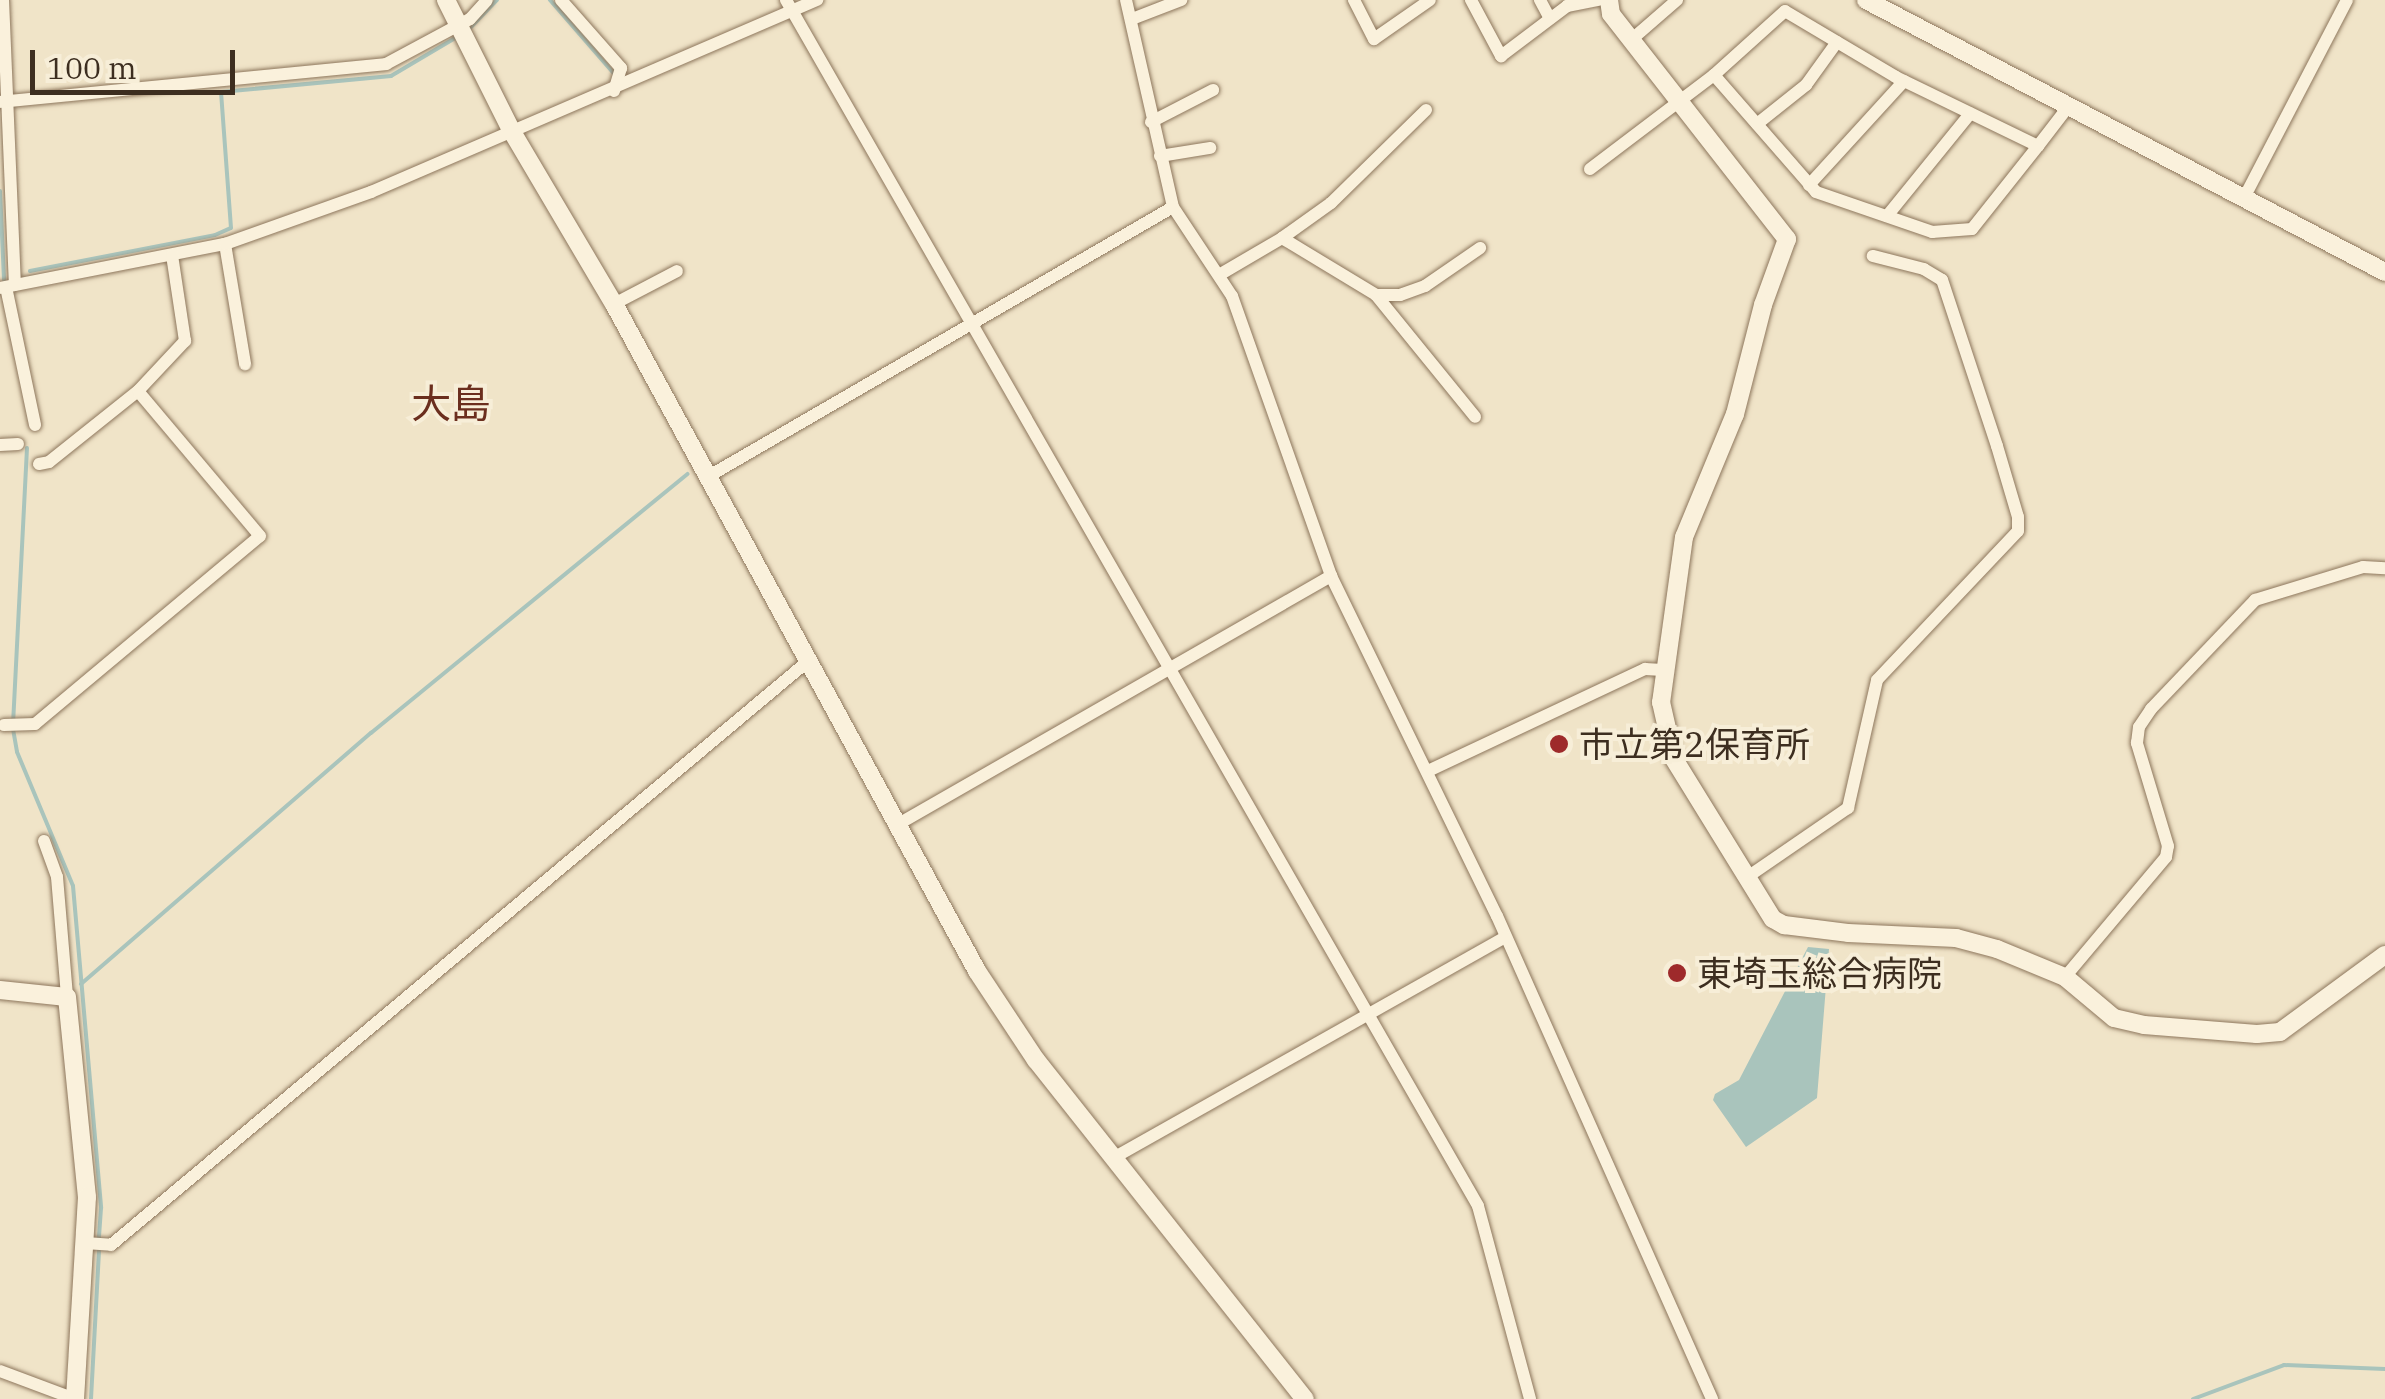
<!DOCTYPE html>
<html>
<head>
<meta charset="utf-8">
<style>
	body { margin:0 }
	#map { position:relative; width:2385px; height:1399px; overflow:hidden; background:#f0e4c8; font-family:"IBM Plex Serif","Noto Sans JP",serif }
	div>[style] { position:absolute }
	.water>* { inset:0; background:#a9c4bc }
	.stream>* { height:4px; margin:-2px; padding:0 2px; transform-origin:2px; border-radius:2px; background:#a9c4bc }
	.roads { filter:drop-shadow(0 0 2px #8d765c) drop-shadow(0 0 2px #8d765c) }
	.street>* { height:12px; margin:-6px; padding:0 6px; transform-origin:6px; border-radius:6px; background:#faf1dc }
	.secondary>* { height:18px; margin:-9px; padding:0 9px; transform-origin:9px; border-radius:9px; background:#faf1dc }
	.dots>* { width:28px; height:28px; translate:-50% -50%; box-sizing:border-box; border:5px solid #f7eed8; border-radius:50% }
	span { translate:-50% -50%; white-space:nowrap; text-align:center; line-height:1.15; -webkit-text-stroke:8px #f7eed8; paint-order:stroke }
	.poi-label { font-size:35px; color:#3d2e20 }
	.left { translate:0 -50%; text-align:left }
	.quarter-label { font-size:40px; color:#6b2e1e }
	.scale { position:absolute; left:30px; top:50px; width:205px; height:45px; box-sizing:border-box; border:5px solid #3d2e20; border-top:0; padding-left:12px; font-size:30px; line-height:35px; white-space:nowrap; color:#3d2e20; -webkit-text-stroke:8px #f7eed8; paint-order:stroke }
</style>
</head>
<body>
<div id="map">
	<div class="water">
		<div style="clip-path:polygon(1808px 947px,1829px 949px,1817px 1098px,1746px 1147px,1713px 1100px,1715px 1094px,1739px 1080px)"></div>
	</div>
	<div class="stream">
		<div style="left:550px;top:0;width:101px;rotate:49deg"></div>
		<div style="left:469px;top:29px;width:40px;rotate:-46deg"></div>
		<div style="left:0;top:191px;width:89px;rotate:87.4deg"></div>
		<div style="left:30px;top:271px;width:188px;rotate:-11deg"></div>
		<div style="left:215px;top:235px;width:17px;rotate:-24deg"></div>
		<div style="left:231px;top:228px;width:136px;rotate:-94.2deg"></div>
		<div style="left:221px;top:92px;width:171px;rotate:-5.4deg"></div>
		<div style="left:391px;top:76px;width:77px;rotate:-30.6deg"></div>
		<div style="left:27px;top:448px;width:281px;rotate:92.9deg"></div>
		<div style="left:13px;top:729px;width:23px;rotate:80deg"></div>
		<div style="left:17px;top:752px;width:145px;rotate:67.3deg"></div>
		<div style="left:73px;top:886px;width:323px;rotate:85deg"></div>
		<div style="left:101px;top:1208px;width:31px;rotate:94deg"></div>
		<div style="left:81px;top:984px;width:384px;rotate:-40.9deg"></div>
		<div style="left:371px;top:733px;width:409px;rotate:-39.3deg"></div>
		<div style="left:91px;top:1399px;width:150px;rotate:-86.9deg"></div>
		<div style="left:2193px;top:1399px;width:97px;rotate:-20.5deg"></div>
		<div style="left:2284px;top:1365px;width:101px;rotate:2.3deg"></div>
	</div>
	<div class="roads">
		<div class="street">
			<div style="left:3px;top:0;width:285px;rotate:87.6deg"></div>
			<div style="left:561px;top:0;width:91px;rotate:48.6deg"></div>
			<div style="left:621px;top:68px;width:24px;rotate:107deg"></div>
			<div style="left:786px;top:0;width:1390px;rotate:60.15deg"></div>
			<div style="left:1478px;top:1206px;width:200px;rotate:74.9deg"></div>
			<div style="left:1126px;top:0;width:212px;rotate:77.2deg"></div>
			<div style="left:1173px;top:207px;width:107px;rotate:56.5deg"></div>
			<div style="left:1232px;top:296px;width:297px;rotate:70.5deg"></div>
			<div style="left:1331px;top:576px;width:378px;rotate:64deg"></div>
			<div style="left:1497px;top:916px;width:529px;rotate:66deg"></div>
			<div style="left:1354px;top:0;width:44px;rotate:62.9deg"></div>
			<div style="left:1374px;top:39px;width:68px;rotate:-34.9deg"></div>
			<div style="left:1471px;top:0;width:64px;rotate:61.8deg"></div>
			<div style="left:1501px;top:56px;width:83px;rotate:-37.1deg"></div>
			<div style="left:1567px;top:6px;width:32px;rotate:-11deg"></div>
			<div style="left:1540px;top:0;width:21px;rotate:62deg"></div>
			<div style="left:1132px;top:19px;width:53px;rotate:-21.2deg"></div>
			<div style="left:1631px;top:40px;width:61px;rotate:-41deg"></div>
			<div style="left:0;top:102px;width:388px;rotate:-5.6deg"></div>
			<div style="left:386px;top:64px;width:95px;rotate:-28.2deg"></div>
			<div style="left:470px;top:19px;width:25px;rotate:-48deg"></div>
			<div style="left:1151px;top:122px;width:70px;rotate:-27.3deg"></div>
			<div style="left:1757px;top:124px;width:63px;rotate:-38.5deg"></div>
			<div style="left:1806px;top:85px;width:53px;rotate:-54.2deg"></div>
			<div style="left:2038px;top:146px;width:158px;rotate:-154.1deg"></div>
			<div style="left:1896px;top:77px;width:129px;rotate:-149.3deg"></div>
			<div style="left:1785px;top:11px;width:96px;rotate:138deg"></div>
			<div style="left:1714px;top:75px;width:155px;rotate:48.9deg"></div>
			<div style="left:1816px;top:192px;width:123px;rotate:19deg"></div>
			<div style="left:1932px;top:232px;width:40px;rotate:-4.3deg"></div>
			<div style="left:1972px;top:229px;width:106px;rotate:-51.5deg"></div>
			<div style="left:2038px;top:146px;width:49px;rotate:-52.4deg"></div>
			<div style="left:1160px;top:156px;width:51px;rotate:-9.1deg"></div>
			<div style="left:1590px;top:169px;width:156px;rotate:-37.2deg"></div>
			<div style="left:1809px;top:185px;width:141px;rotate:-47.6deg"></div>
			<div style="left:2244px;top:198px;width:223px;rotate:-62.5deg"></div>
			<div style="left:1887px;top:216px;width:132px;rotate:-50.9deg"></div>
			<div style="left:1282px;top:238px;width:60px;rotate:-35.5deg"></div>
			<div style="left:1331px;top:203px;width:133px;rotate:-44.4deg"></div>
			<div style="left:225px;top:244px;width:122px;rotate:80.5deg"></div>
			<div style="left:1219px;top:275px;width:73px;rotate:-30.4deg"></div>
			<div style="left:1282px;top:238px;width:110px;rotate:31.2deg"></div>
			<div style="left:1376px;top:295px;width:24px"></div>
			<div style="left:1400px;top:295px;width:27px;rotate:-20deg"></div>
			<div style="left:1425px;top:286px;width:67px;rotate:-34.6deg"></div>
			<div style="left:6px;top:287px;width:141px;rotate:78.1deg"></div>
			<div style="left:0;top:288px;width:229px;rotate:-11.1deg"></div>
			<div style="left:225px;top:244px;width:155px;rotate:-19.6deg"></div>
			<div style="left:371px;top:192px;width:486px;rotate:-23.3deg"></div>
			<div style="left:1376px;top:295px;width:157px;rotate:50.9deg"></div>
			<div style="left:614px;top:304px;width:71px;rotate:-27.6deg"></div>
			<div style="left:0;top:445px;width:18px;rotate:-3deg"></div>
			<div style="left:39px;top:464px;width:10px;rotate:-11deg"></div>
			<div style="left:49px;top:462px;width:114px;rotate:-38.6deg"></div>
			<div style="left:138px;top:391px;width:69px;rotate:-46.8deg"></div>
			<div style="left:185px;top:341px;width:87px;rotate:-98.6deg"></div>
			<div style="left:709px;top:476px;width:536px;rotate:-30.1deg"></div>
			<div style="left:4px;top:725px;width:31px;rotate:-2deg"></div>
			<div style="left:35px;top:724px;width:293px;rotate:-39.9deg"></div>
			<div style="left:260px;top:536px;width:189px;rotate:-130.1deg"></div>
			<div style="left:1428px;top:771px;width:240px;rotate:-25.2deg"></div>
			<div style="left:1645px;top:669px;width:18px;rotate:3deg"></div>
			<div style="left:895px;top:826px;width:503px;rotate:-29.83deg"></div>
			<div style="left:44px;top:841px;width:38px;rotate:70deg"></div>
			<div style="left:57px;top:877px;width:120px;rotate:85.2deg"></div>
			<div style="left:1746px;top:878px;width:124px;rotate:-34.5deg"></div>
			<div style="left:1848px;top:808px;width:131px;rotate:-77.2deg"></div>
			<div style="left:1877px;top:680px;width:205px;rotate:-46.6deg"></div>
			<div style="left:2018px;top:531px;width:14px;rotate:-90deg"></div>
			<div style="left:2018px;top:517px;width:74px;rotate:-106.5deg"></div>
			<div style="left:1997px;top:446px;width:175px;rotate:-108.3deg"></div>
			<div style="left:1942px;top:280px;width:21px;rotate:-149deg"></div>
			<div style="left:1924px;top:269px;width:53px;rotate:-165.7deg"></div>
			<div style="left:2065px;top:977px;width:157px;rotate:-49.9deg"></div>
			<div style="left:2166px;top:857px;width:11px;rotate:-80deg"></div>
			<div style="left:2168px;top:846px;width:108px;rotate:-106.8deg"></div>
			<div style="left:2137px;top:743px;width:16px;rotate:-83deg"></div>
			<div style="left:2139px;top:727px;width:22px;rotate:-56deg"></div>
			<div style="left:2151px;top:709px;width:151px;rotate:-46.3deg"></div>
			<div style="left:2255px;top:600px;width:113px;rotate:-17deg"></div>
			<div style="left:2363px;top:567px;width:22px;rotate:3deg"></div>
			<div style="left:1115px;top:1157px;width:448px;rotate:-29.4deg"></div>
			<div style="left:85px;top:1243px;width:26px;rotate:4deg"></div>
			<div style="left:111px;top:1245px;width:908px;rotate:-39.95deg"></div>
			<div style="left:0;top:1371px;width:80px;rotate:20.5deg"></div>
		</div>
		<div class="secondary">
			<div style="left:446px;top:0;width:145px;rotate:63.4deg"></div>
			<div style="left:511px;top:130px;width:202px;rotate:59.4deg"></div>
			<div style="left:614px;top:304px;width:759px;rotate:61.44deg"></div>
			<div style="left:977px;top:971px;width:107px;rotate:56.5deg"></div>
			<div style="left:1036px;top:1060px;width:433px;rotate:51.6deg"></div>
			<div style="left:1609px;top:0;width:14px;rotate:82deg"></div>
			<div style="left:1611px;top:14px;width:286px;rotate:52deg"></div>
			<div style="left:1787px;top:239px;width:70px;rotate:110deg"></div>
			<div style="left:1763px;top:305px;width:113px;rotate:104.4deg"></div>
			<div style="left:1735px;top:414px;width:133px;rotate:112.5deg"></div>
			<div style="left:1684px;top:537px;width:167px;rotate:97.9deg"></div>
			<div style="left:1661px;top:702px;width:58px;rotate:77.2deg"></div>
			<div style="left:1674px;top:759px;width:188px;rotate:58.3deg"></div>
			<div style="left:1773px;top:919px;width:13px;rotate:29deg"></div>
			<div style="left:1784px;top:925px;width:64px;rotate:7.1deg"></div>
			<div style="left:1848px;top:933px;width:108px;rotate:2.7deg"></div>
			<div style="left:1956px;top:938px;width:42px;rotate:15deg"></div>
			<div style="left:1997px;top:949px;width:74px;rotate:22.4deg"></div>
			<div style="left:2065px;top:977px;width:64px;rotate:39.9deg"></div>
			<div style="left:2114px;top:1018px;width:31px;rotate:13deg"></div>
			<div style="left:2144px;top:1025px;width:113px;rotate:4.6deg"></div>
			<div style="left:2257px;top:1034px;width:23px;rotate:-5deg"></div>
			<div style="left:2280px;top:1032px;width:130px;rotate:-36.3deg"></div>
			<div style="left:1866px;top:0;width:586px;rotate:27.66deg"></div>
			<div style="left:0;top:990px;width:67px;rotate:6deg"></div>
			<div style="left:67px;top:997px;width:201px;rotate:84.3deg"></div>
			<div style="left:87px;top:1197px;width:202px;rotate:93.4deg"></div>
		</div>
	</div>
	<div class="dots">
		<div style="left:1559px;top:744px;background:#9e2a2b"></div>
		<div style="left:1677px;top:973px;background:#9e2a2b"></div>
	</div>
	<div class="poi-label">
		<span class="left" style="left:1579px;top:744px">市立第2保育所</span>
		<span class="left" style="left:1697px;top:973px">東埼玉総合病院</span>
	</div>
	<div class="quarter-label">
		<span style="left:451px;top:403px">大島</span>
	</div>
	<div class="scale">100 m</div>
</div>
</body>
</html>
